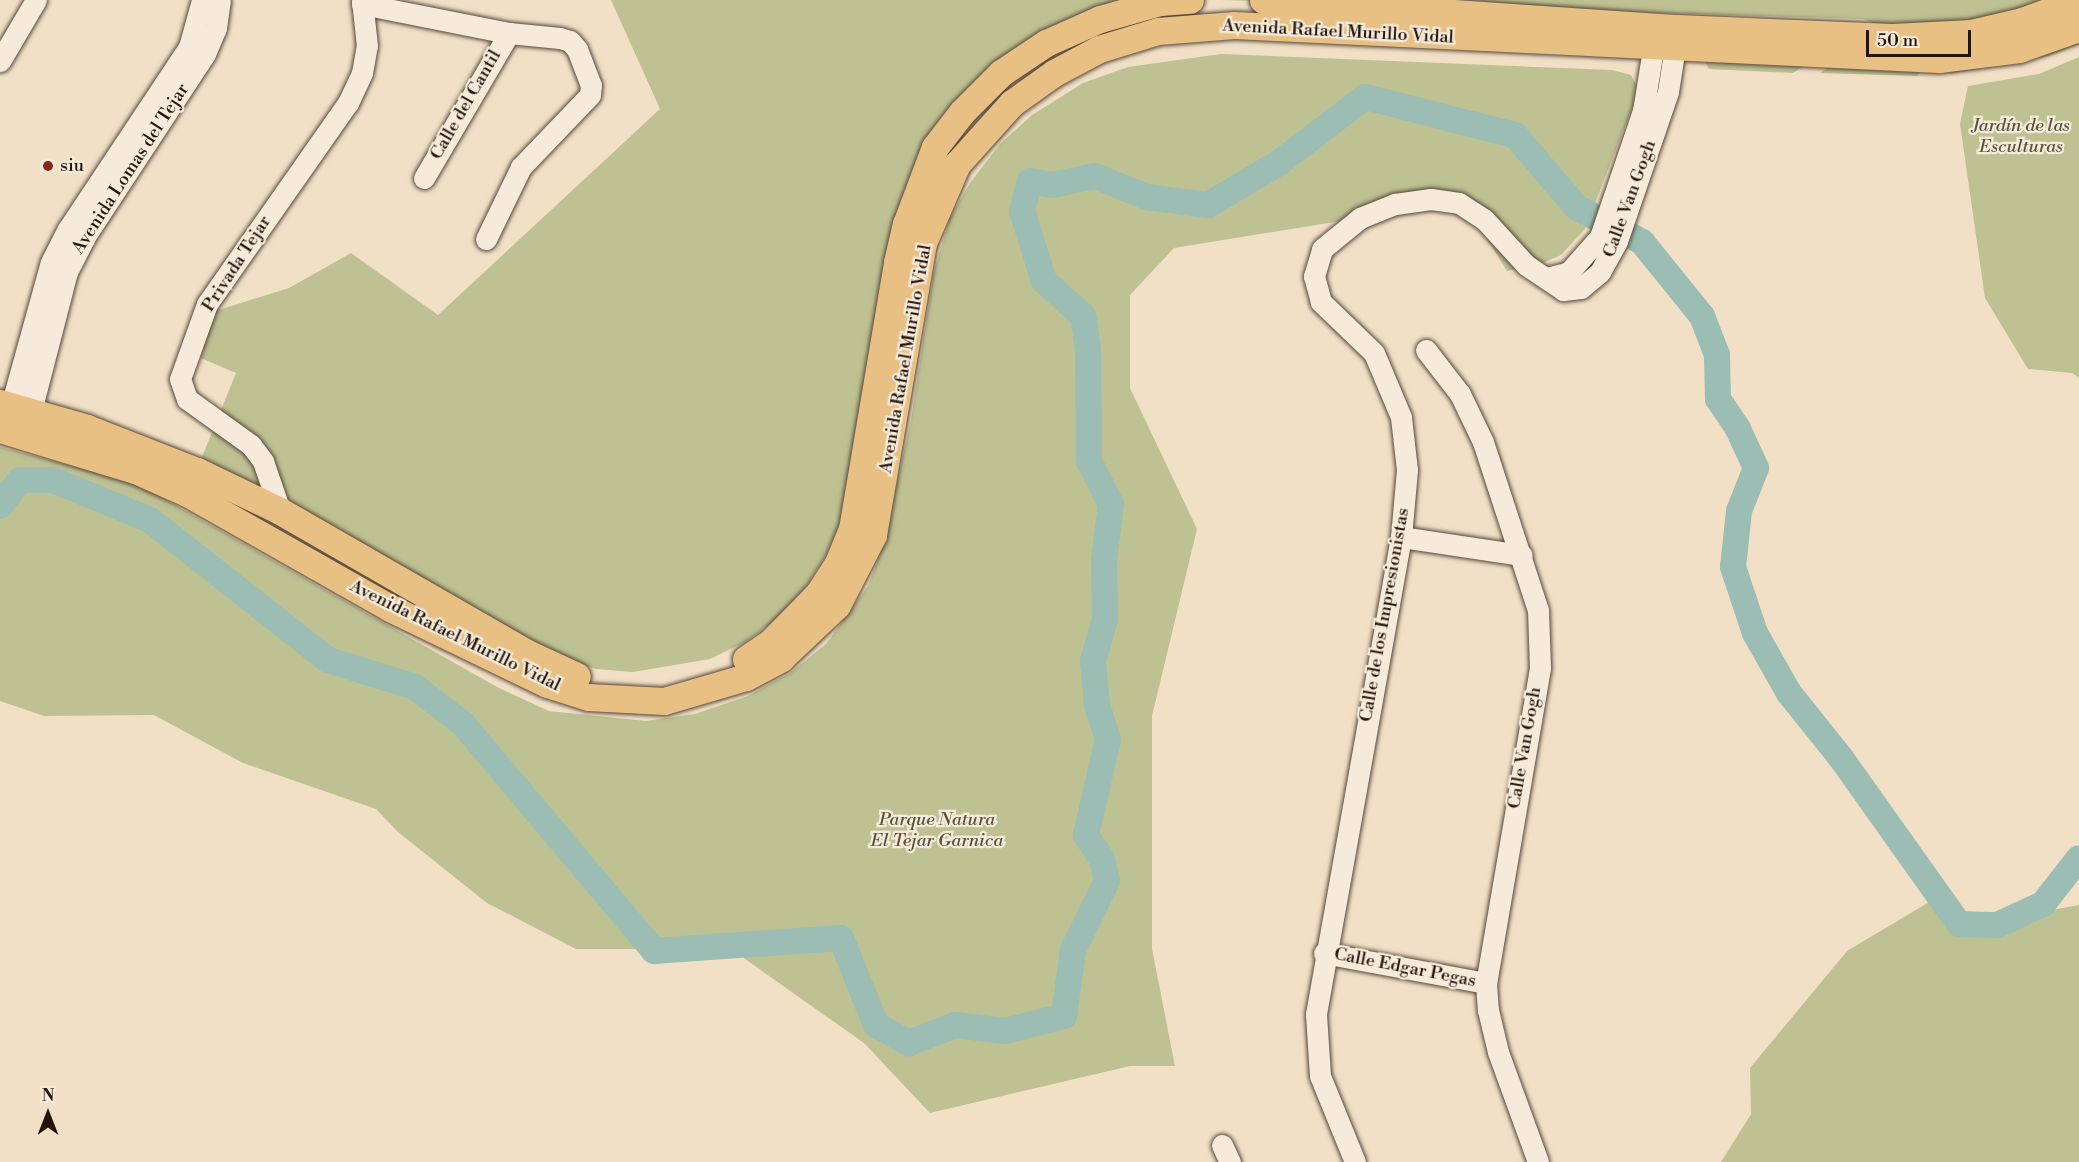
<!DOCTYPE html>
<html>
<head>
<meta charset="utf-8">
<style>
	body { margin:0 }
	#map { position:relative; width:2079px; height:1162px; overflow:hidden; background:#f1e0c6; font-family:"Libre Bodoni",serif }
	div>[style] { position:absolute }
	.green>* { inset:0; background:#bec192 }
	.river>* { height:26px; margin:-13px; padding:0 13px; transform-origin:13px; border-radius:13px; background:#9bbdb3 }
	.roads { filter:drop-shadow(0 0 2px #56473a) drop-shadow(0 0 2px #56473a) }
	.minor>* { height:21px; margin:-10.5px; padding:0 10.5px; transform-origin:10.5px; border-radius:10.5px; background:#f6ebda }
	.major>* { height:27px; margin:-13.5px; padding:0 13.5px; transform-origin:13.5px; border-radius:13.5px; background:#e8c083 }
	.dots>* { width:16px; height:16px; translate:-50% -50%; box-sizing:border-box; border:3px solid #f6ebda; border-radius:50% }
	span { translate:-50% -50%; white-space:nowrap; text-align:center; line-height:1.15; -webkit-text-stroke:4.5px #f6ebda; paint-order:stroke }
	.street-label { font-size:18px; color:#23140c }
	.park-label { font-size:18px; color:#59513b; font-style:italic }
	.poi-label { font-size:18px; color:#23140c }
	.left { translate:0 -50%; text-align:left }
	.north { position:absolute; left:18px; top:1084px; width:60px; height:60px; -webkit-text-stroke:4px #f6ebda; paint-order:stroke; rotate:0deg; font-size:16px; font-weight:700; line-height:24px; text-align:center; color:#23140c }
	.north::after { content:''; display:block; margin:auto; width:21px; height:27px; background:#23140c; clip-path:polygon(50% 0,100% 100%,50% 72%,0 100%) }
	.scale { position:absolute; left:1866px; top:30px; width:105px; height:27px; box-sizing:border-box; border:3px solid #23140c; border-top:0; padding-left:8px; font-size:18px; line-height:21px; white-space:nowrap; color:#23140c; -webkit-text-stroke:4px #f6ebda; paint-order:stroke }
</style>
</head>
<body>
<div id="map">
	<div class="green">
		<div style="clip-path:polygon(611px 0,1157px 0,1108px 13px,948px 117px,845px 512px,827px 553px,805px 588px,777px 619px,745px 642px,710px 659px,633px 672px,596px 669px,561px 659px,202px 457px,236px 373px,201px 358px,212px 312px,289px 288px,351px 253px,438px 315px,660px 109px)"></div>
		<div style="clip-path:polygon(1220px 0,2051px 0,1969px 25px,1882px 26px,1863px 19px)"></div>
		<div style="clip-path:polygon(2079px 36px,2079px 44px,2049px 56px,1950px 74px,1949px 68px)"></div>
		<div style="clip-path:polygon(1221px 54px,1612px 70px,1631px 75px,1639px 90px,1585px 229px,1561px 255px,1540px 264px,1507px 271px,1463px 201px,1174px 248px,1130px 295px,1130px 388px,1197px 529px,1152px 716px,1152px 949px,1175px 1066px,1130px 1066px,930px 1113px,864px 1043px,731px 949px,576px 949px,487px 903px,398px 832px,376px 809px,243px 763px,154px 715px,44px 716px,0 701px,0 447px,136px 483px,499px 688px,549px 711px,646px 721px,695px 714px,748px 696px,790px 673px,826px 644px,868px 586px,883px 546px,911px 420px,934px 271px,950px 218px,970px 183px,1000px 144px,1032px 115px,1083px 83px,1128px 67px)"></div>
		<div style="clip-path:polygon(2079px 57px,2079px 378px,2072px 373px,2028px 369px,1985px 298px,1960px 124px,1968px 86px,2039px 74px)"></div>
		<div style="clip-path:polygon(1705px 62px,1804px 66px,1793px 73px,1709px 69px)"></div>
		<div style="clip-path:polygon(1831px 66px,1919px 69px,1918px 76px,1820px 73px)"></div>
		<div style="clip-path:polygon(1931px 901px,2003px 929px,2036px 913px,2079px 905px,2079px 1162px,1721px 1162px,1751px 1114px,1750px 1068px,1847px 951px)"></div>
	</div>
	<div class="river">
		<div style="left:0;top:506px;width:33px;rotate:-52deg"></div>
		<div style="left:20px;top:480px;width:33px"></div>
		<div style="left:53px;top:480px;width:105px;rotate:22.4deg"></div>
		<div style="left:150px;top:520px;width:226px;rotate:38.2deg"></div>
		<div style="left:328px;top:660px;width:91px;rotate:17.2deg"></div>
		<div style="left:415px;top:687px;width:61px;rotate:37.6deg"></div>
		<div style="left:463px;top:724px;width:297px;rotate:49.9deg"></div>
		<div style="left:654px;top:951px;width:187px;rotate:-4deg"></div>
		<div style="left:841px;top:938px;width:94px;rotate:68.1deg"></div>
		<div style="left:876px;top:1025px;width:38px;rotate:29deg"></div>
		<div style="left:909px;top:1043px;width:49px;rotate:-21.4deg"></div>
		<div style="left:955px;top:1025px;width:50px;rotate:6.8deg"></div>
		<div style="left:1005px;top:1031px;width:61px;rotate:-14.3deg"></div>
		<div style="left:1064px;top:1016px;width:67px;rotate:-82.2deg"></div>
		<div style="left:1073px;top:950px;width:77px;rotate:-63.8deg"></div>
		<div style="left:1107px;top:881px;width:23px;rotate:-103deg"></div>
		<div style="left:1102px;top:859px;width:29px;rotate:-124deg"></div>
		<div style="left:1086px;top:835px;width:98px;rotate:-77.1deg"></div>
		<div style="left:1108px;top:739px;width:36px;rotate:-108deg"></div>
		<div style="left:1097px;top:705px;width:44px;rotate:-95.2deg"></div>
		<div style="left:1093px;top:661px;width:44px;rotate:-74.1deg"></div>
		<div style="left:1105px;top:619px;width:59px;rotate:-91deg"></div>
		<div style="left:1104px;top:560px;width:56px;rotate:-82.9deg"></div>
		<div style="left:1111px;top:504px;width:48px;rotate:-117.1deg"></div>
		<div style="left:1089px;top:461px;width:111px;rotate:-90.5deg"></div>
		<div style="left:1088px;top:350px;width:34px;rotate:-98deg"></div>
		<div style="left:1083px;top:316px;width:52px;rotate:-138.1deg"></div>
		<div style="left:1044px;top:281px;width:73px;rotate:-107.4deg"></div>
		<div style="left:1022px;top:211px;width:31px;rotate:-75deg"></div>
		<div style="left:1030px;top:181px;width:22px;rotate:10deg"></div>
		<div style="left:1052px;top:185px;width:44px;rotate:-11.8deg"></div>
		<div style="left:1095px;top:176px;width:56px;rotate:22deg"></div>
		<div style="left:1147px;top:197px;width:62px;rotate:7.5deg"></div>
		<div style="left:1208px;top:205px;width:84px;rotate:-30.8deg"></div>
		<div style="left:1280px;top:162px;width:107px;rotate:-37.4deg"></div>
		<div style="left:1365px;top:97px;width:155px;rotate:14.2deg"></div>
		<div style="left:1515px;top:135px;width:94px;rotate:49.7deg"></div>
		<div style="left:1576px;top:207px;width:75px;rotate:27.9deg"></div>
		<div style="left:1642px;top:242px;width:95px;rotate:51deg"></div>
		<div style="left:1702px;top:316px;width:42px;rotate:69deg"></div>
		<div style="left:1717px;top:355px;width:44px;rotate:88.7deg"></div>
		<div style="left:1718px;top:399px;width:36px;rotate:56deg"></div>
		<div style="left:1738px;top:429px;width:43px;rotate:65.2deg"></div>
		<div style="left:1756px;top:468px;width:46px;rotate:111.6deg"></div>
		<div style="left:1739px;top:511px;width:56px;rotate:96.1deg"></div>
		<div style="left:1733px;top:567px;width:70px;rotate:71.6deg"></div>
		<div style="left:1755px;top:633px;width:69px;rotate:60.5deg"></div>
		<div style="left:1789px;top:693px;width:83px;rotate:51.3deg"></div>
		<div style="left:1841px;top:758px;width:204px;rotate:54.6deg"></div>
		<div style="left:1959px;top:924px;width:38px;rotate:2deg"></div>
		<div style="left:1997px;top:925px;width:51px;rotate:-24.5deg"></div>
		<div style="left:2043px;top:904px;width:58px;rotate:-52deg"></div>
	</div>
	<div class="roads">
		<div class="minor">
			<div style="left:362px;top:4px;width:150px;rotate:11.2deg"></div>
			<div style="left:509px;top:33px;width:51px;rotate:5.6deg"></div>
			<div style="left:560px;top:38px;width:10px;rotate:17deg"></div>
			<div style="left:570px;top:41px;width:11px;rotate:49deg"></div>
			<div style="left:577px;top:49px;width:39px;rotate:69deg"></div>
			<div style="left:591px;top:85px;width:10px;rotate:96deg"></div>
			<div style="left:590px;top:95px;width:100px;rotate:133.8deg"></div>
			<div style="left:521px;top:167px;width:80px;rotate:115.9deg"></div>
			<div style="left:0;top:61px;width:71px;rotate:-59.5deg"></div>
			<div style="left:424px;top:178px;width:168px;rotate:-59.6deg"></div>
			<div style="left:1547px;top:278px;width:23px;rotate:-15deg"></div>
			<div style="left:1569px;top:272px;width:47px;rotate:-48.5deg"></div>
			<div style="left:1600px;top:237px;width:133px;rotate:-71.2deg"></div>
			<div style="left:1643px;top:111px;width:81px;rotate:-80.8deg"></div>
			<div style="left:1426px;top:350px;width:56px;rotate:52.3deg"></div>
			<div style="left:1460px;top:394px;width:53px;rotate:64.4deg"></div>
			<div style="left:1483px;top:442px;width:177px;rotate:71.9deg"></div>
			<div style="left:1538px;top:610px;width:58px;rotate:88deg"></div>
			<div style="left:1540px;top:668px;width:320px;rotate:99.7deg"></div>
			<div style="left:1486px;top:983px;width:27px;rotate:86deg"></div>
			<div style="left:1488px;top:1010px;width:43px;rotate:76.6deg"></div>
			<div style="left:1498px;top:1052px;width:117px;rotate:70deg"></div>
			<div style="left:11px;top:406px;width:149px;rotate:-74.5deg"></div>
			<div style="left:51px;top:262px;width:37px;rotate:-63deg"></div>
			<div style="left:68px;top:229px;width:219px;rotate:-56.4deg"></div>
			<div style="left:189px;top:47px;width:49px;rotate:-74.5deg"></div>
			<div style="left:31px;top:411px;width:144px;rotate:-75.5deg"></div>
			<div style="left:67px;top:272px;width:38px;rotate:-63deg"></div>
			<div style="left:84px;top:238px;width:220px;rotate:-56.7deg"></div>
			<div style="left:205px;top:54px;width:28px;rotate:-67deg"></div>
			<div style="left:216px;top:28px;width:28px;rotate:-82deg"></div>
			<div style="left:280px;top:511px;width:53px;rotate:-108.8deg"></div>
			<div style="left:263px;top:461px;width:20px;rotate:-127deg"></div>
			<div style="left:251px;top:445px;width:79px;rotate:-144.3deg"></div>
			<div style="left:187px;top:399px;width:21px;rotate:-109deg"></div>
			<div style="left:180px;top:379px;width:80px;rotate:-70.2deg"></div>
			<div style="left:207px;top:304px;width:246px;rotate:-55deg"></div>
			<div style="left:348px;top:103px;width:33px;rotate:-65deg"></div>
			<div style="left:362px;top:73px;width:27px;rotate:-80deg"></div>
			<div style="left:367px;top:46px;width:46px;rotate:-96.2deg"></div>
			<div style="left:1401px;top:537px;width:122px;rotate:8.5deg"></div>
			<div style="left:1324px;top:953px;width:165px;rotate:10.5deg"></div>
			<div style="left:1222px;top:1145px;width:19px;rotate:65deg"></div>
			<div style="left:1355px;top:1162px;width:93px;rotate:-112.1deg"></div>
			<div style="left:1320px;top:1076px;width:62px;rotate:-93.7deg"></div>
			<div style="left:1316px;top:1014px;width:485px;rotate:-79.9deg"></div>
			<div style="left:1401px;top:537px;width:67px;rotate:-84.9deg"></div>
			<div style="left:1407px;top:470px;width:53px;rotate:-96.5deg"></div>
			<div style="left:1401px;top:417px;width:69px;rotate:-112.9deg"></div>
			<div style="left:1374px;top:353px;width:74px;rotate:-136.1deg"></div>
			<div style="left:1321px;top:302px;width:27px;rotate:-105deg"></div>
			<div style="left:1314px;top:276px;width:28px;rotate:-73deg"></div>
			<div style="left:1322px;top:249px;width:49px;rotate:-39.2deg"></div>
			<div style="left:1360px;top:218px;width:38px;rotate:-22deg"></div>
			<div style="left:1395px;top:204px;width:36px;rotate:-8deg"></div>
			<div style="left:1431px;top:199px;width:28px;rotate:8deg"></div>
			<div style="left:1459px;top:203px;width:30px;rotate:33deg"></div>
			<div style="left:1484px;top:219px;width:62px;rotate:47.6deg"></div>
			<div style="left:1526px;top:265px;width:45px;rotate:34deg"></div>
			<div style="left:1563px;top:290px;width:18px;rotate:-6deg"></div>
			<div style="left:1581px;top:288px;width:25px;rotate:-40deg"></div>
			<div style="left:1600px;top:272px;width:35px;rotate:-61deg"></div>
			<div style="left:1617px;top:241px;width:157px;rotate:-71.1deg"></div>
			<div style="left:1668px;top:92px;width:60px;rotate:-81.3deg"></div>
		</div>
		<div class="major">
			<div style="left:1263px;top:0;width:415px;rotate:3.9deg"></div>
			<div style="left:1677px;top:28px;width:215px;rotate:2.4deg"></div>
			<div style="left:1892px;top:37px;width:79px;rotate:-2.9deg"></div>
			<div style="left:1971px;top:33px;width:52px;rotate:-13.2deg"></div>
			<div style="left:2022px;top:21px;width:61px;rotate:-20.2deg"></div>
			<div style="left:0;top:403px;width:91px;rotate:16deg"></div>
			<div style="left:87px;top:428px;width:118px;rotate:21.4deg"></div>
			<div style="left:197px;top:471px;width:92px;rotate:25.7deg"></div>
			<div style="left:280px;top:511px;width:283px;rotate:29.9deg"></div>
			<div style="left:525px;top:652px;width:57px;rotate:24.8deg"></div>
			<div style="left:0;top:429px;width:141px;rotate:16.9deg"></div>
			<div style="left:135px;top:470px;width:57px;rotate:23.9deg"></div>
			<div style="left:187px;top:493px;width:233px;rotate:29.5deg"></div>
			<div style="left:390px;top:608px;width:174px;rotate:25.8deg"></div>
			<div style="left:547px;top:684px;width:43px;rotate:17.6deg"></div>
			<div style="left:588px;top:697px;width:76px;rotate:3deg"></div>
			<div style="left:664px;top:701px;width:85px;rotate:-16.3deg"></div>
			<div style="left:746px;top:677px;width:40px;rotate:-28deg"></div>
			<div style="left:781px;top:658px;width:77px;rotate:-43.4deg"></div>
			<div style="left:837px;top:605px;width:79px;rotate:-62.8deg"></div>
			<div style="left:873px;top:535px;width:296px;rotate:-80.3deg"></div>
			<div style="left:923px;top:243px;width:86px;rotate:-66.7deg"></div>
			<div style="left:957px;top:164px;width:82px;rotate:-48deg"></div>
			<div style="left:1012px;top:103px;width:52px;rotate:-35.5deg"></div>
			<div style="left:1054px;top:73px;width:51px;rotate:-28.1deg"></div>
			<div style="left:1099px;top:49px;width:62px;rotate:-17deg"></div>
			<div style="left:1158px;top:31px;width:76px;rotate:-4.5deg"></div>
			<div style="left:1234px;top:25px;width:706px;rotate:2.76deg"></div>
			<div style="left:1939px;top:59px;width:81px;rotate:-7.1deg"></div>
			<div style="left:2019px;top:49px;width:64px;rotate:-19.3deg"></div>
			<div style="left:746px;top:659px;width:29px;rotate:-34deg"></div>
			<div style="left:770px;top:643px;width:69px;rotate:-45.6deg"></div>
			<div style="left:818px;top:594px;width:37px;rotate:-57deg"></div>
			<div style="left:838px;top:563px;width:37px;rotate:-68deg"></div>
			<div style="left:852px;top:529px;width:271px;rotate:-80.4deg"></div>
			<div style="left:897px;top:262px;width:39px;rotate:-77deg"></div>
			<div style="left:906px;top:224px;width:82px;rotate:-69.4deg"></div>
			<div style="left:935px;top:147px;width:44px;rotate:-52.4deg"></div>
			<div style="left:962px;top:112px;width:55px;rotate:-45deg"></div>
			<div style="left:1001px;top:73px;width:54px;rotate:-33.7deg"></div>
			<div style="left:1046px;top:43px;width:59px;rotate:-24deg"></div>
			<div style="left:1100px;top:19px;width:62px;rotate:-15.8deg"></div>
			<div style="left:1160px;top:2px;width:30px;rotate:-4deg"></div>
		</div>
	</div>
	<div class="dots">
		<div style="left:48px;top:166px;background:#8f2418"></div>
	</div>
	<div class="street-label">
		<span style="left:1338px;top:32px;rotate:3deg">Avenida Rafael Murillo Vidal</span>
		<span style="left:466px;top:105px;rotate:-60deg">Calle del Cantil</span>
		<span style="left:131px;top:169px;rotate:-57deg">Avenida Lomas del Tejar</span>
		<span style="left:1630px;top:199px;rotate:-70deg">Calle Van Gogh</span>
		<span style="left:237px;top:264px;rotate:-57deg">Privada Tejar</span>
		<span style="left:906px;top:359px;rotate:-80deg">Avenida Rafael Murillo Vidal</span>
		<span style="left:1385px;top:615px;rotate:-80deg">Calle de los Impresionistas</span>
		<span style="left:455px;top:636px;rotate:26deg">Avenida Rafael Murillo Vidal</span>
		<span style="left:1525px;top:748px;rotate:-80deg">Calle Van Gogh</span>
		<span style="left:1405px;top:968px;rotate:11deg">Calle Edgar Pegas</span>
	</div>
	<div class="park-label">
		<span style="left:2021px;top:137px">Jardín de las<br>Esculturas</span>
		<span style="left:937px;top:831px">Parque Natura<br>El Tejar Garnica</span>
	</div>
	<div class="poi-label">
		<span class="left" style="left:60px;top:166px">siu</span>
	</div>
	<div class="north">N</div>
	<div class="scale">50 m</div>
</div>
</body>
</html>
